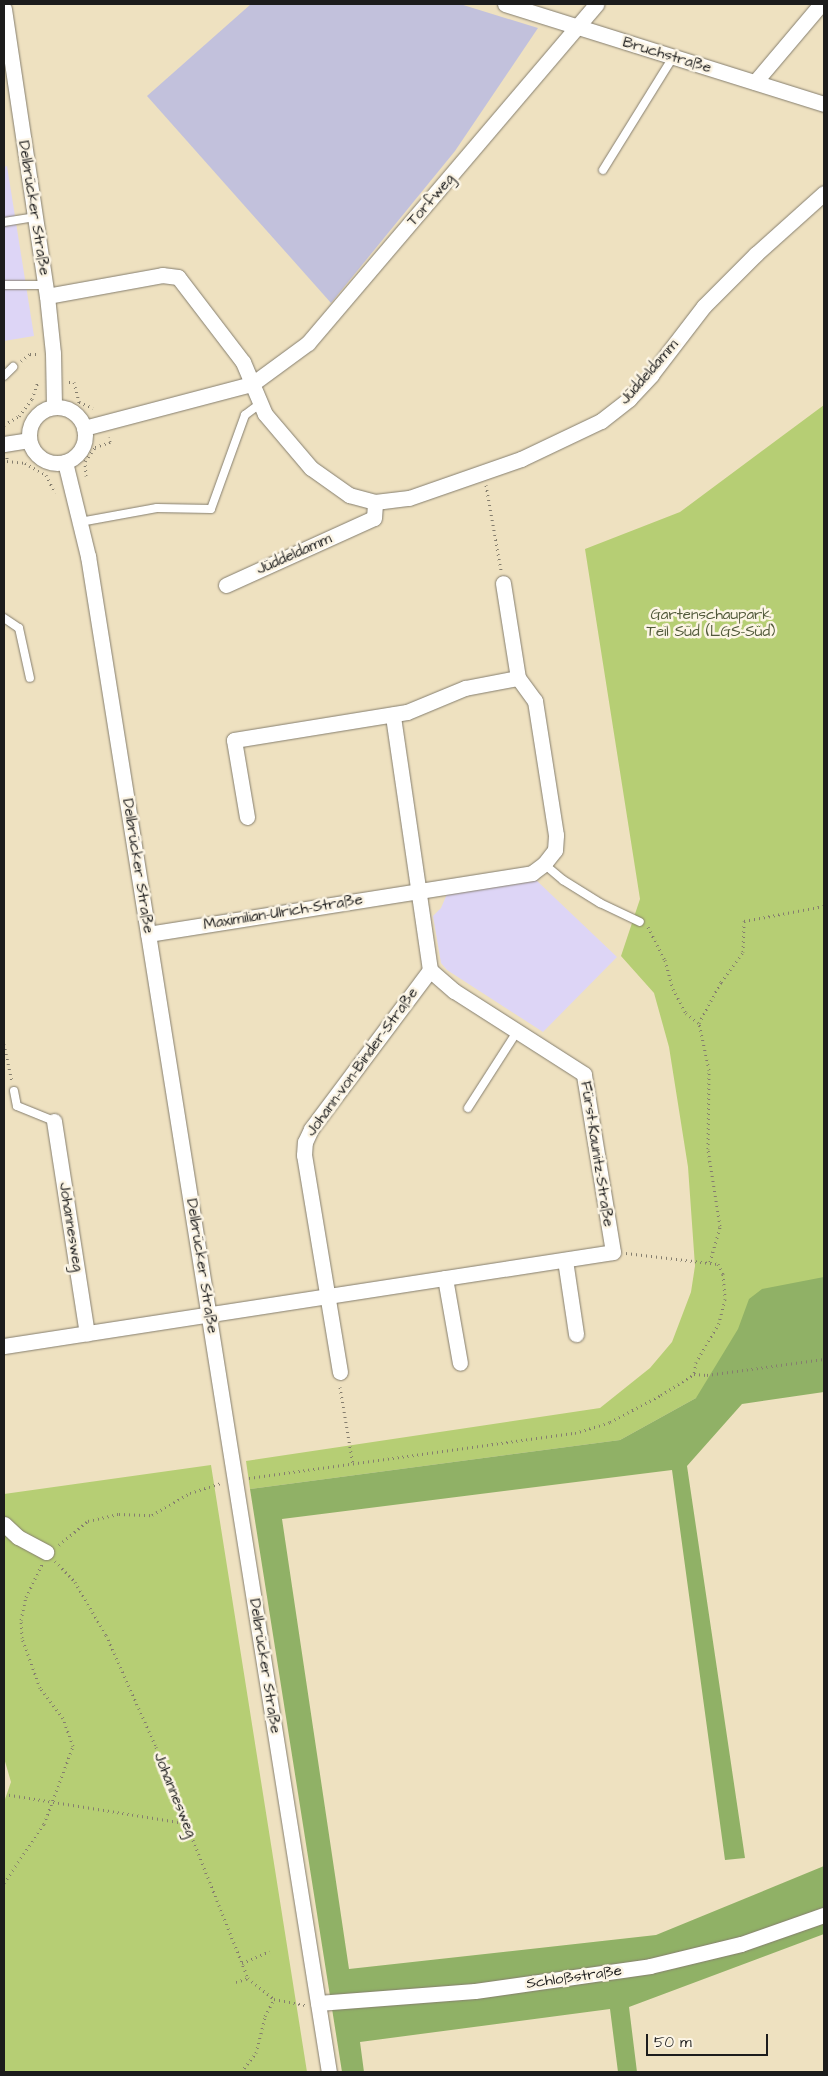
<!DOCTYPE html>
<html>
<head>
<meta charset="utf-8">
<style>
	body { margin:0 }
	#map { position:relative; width:828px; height:2076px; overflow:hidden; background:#eee1c0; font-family:"Architects Daughter",sans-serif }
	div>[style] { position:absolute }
	.built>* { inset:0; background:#ddd5f6 }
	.industrial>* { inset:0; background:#c2c1dc }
	.green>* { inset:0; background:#b6ce74 }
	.forest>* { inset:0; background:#90b166 }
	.path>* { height:3px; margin-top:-1.5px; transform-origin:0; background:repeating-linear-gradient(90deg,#857e6e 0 1px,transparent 0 5px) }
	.roads { filter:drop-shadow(0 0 1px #857e6e) drop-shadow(0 0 1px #857e6e) }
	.lane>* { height:8px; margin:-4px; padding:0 4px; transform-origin:4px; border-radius:4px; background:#fff }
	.street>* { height:15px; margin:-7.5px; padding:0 7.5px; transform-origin:7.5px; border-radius:7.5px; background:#fff }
	.street>.ring { margin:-7.5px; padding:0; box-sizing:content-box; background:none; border:15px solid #fff; border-radius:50% }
	span { translate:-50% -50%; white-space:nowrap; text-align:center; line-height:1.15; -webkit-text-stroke:5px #fcf5e5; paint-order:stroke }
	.street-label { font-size:15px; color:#1c1c1c }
	.park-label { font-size:15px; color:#525a3b }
	.frame { position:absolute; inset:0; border:5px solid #1c1c1c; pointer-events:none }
	.scale { position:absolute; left:646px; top:2034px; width:122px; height:22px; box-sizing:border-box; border:2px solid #1c1c1c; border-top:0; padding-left:6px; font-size:15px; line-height:18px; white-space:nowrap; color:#1c1c1c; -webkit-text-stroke:4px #fcf5e5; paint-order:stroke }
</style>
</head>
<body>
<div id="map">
	<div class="built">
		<div style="clip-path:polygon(7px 166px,34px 336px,4px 341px,4px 167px)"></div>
		<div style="clip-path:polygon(535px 879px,617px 957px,543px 1032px,447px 970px,441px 963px,433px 916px,441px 908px,447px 894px)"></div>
	</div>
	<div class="industrial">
		<div style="clip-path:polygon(251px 4px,460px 4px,538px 28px,455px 151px,331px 303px,147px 96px)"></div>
	</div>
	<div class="green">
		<div style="clip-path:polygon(824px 405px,824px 1371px,696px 1398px,620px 1440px,250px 1489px,246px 1461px,600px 1408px,650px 1368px,672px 1342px,691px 1292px,695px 1266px,688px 1167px,669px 1047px,654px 993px,621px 956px,640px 899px,585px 549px,680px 512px)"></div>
		<div style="clip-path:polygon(211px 1465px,307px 2072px,4px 2072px,4px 1802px,11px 1782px,4px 1758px,4px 1494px)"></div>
	</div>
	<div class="forest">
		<div style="clip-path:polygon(824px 1277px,824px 1392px,742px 1404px,687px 1466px,745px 1858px,725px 1860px,672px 1470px,282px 1519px,349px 1969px,656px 1935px,824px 1866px,824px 1934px,629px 2007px,637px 2072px,618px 2072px,610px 2009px,360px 2042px,364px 2072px,342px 2072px,250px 1489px,620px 1440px,696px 1398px,738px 1329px,749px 1299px,762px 1289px)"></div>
	</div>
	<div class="path">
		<div style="left:21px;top:361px;width:11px;rotate:-38deg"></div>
		<div style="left:30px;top:354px;width:8px"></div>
		<div style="left:69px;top:382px;width:5px"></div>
		<div style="left:74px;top:382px;width:21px;rotate:76deg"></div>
		<div style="left:79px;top:402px;width:15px;rotate:23deg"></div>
		<div style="left:4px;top:425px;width:17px;rotate:-31deg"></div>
		<div style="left:19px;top:416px;width:21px;rotate:-53deg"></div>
		<div style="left:32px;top:399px;width:18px;rotate:-71deg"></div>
		<div style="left:7px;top:457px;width:4px;rotate:90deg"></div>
		<div style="left:7px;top:461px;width:18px;rotate:6deg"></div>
		<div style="left:25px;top:463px;width:24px;rotate:30deg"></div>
		<div style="left:46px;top:475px;width:20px;rotate:63deg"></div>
		<div style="left:86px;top:476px;width:15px;rotate:-94deg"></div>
		<div style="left:85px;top:461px;width:17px;rotate:-54deg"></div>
		<div style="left:95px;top:447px;width:16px;rotate:-18deg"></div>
		<div style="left:110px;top:442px;width:5px;rotate:-101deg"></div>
		<div style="left:486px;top:485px;width:86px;rotate:80deg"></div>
		<div style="left:648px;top:927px;width:37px;rotate:63deg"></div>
		<div style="left:665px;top:960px;width:30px;rotate:75deg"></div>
		<div style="left:673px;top:989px;width:27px;rotate:62deg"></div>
		<div style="left:686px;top:1013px;width:16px;rotate:38deg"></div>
		<div style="left:4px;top:1044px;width:39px;rotate:78deg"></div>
		<div style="left:626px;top:1253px;width:93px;rotate:6.8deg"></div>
		<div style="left:718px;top:1264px;width:11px;rotate:63deg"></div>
		<div style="left:723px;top:1274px;width:25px;rotate:85deg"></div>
		<div style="left:725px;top:1299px;width:25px;rotate:104deg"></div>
		<div style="left:719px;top:1323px;width:45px;rotate:120.5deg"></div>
		<div style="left:696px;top:1362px;width:12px;rotate:99deg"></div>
		<div style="left:710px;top:1262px;width:37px;rotate:-74deg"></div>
		<div style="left:720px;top:1226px;width:78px;rotate:-98.9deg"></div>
		<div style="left:708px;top:1149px;width:79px;rotate:-89.3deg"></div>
		<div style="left:709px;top:1070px;width:48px;rotate:-102deg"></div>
		<div style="left:699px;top:1023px;width:47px;rotate:-61.8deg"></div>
		<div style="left:721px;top:982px;width:37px;rotate:-54deg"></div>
		<div style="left:743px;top:952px;width:31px;rotate:-88deg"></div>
		<div style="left:744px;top:921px;width:81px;rotate:-10.6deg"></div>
		<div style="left:340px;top:1387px;width:79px;rotate:80.5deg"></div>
		<div style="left:249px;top:1478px;width:329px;rotate:-7.9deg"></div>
		<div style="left:575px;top:1433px;width:37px;rotate:-17deg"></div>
		<div style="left:610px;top:1422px;width:58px;rotate:-27.9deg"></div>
		<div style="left:661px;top:1395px;width:39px;rotate:-32deg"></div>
		<div style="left:694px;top:1374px;width:13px;rotate:4deg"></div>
		<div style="left:707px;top:1375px;width:118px;rotate:-7.8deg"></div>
		<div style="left:59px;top:1545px;width:38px;rotate:-40deg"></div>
		<div style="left:88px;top:1521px;width:32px;rotate:-13deg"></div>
		<div style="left:119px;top:1514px;width:33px;rotate:2deg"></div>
		<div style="left:152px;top:1515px;width:44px;rotate:-30.1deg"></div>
		<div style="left:190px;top:1493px;width:33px;rotate:-18deg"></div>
		<div style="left:55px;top:1561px;width:29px;rotate:46deg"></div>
		<div style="left:75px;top:1582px;width:61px;rotate:59.7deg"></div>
		<div style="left:106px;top:1635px;width:123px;rotate:65.9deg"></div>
		<div style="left:156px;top:1747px;width:249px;rotate:68.3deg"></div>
		<div style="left:248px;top:1978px;width:33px;rotate:39deg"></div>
		<div style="left:274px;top:1999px;width:32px;rotate:11deg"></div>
		<div style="left:4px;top:1794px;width:183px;rotate:9.1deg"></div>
		<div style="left:4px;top:1883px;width:71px;rotate:-55.9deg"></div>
		<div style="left:44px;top:1824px;width:83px;rotate:-69.6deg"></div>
		<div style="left:73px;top:1746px;width:30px;rotate:-110deg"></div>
		<div style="left:63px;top:1718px;width:38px;rotate:-127deg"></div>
		<div style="left:40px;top:1688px;width:53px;rotate:-109.8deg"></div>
		<div style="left:22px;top:1638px;width:18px;rotate:-93deg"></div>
		<div style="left:21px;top:1620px;width:24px;rotate:-78deg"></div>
		<div style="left:26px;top:1597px;width:37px;rotate:-64deg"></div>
		<div style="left:242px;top:1963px;width:30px;rotate:-23deg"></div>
		<div style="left:236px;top:1982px;width:13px;rotate:-18deg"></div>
		<div style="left:4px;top:2071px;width:5px;rotate:11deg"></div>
		<div style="left:241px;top:2072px;width:24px;rotate:-52deg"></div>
		<div style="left:256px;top:2053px;width:38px;rotate:-76deg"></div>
		<div style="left:265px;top:2016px;width:19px;rotate:-62deg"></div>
	</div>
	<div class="roads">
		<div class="lane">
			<div style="left:603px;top:170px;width:133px;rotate:-58.2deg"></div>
			<div style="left:4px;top:222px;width:31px;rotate:-9deg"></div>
			<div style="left:4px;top:285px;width:42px"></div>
			<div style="left:4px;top:376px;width:13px;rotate:-45deg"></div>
			<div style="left:80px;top:522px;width:78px;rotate:-10.3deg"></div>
			<div style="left:157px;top:508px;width:54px;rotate:1.1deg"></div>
			<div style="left:211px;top:509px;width:100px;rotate:-70.1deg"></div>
			<div style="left:245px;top:415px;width:20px;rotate:-37deg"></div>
			<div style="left:4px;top:618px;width:18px;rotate:34deg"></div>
			<div style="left:19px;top:628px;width:51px;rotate:77.6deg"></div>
			<div style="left:544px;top:864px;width:25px;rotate:40deg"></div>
			<div style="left:563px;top:880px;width:44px;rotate:31.9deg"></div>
			<div style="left:600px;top:903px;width:44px;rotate:25.4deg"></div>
			<div style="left:14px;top:1091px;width:15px;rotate:79deg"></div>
			<div style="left:17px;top:1106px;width:40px;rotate:22deg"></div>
			<div style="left:468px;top:1108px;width:93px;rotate:-57.3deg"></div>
		</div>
		<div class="street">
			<div style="left:505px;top:4px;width:334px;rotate:17.4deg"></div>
			<div style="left:4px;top:9px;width:290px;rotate:81.5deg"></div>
			<div style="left:47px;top:296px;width:57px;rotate:84deg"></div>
			<div style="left:53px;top:353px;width:54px;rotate:88.9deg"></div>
			<div style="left:755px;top:82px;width:102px;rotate:-49.8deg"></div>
			<div style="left:47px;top:296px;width:117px;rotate:-10.3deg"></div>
			<div style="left:162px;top:275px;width:16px;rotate:7deg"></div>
			<div style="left:178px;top:277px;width:107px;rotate:52.6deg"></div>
			<div style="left:243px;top:362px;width:56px;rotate:67.1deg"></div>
			<div style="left:265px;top:414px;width:71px;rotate:49.6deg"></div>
			<div style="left:311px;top:468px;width:47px;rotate:35.4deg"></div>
			<div style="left:349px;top:495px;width:27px;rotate:15deg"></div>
			<div style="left:375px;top:502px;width:34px;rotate:-7deg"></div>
			<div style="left:409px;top:498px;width:119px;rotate:-19.2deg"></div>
			<div style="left:521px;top:459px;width:89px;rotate:-25.4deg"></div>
			<div style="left:601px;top:421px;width:36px;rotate:-38deg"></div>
			<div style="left:629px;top:399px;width:33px;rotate:-47deg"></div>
			<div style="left:651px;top:375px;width:87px;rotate:-52.5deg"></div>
			<div style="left:704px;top:306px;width:74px;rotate:-45deg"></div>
			<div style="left:756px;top:254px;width:91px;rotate:-41.9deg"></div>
			<div class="ring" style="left:29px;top:407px;width:41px;height:41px"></div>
			<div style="left:84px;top:428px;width:174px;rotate:-14.7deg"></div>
			<div style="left:252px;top:384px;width:69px;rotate:-36.2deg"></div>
			<div style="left:308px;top:343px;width:445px;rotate:-49.6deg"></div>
			<div style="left:4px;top:444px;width:25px;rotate:-9deg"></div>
			<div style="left:65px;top:462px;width:97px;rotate:76.3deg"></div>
			<div style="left:88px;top:556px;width:1535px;rotate:80.97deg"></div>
			<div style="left:226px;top:585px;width:162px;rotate:-24.4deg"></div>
			<div style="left:374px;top:518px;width:16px;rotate:-86deg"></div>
			<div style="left:247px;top:817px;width:78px;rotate:-99.6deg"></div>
			<div style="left:234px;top:740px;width:175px;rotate:-9.2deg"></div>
			<div style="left:407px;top:712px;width:63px;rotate:-22.5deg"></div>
			<div style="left:465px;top:688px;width:54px;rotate:-10.7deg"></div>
			<div style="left:148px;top:934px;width:389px;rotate:-9deg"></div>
			<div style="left:532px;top:873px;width:15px;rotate:-37deg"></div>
			<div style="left:544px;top:864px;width:18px;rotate:-52deg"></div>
			<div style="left:555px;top:850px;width:15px;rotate:-86deg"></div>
			<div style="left:556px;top:835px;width:136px;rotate:-98.9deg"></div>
			<div style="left:535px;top:701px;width:29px;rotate:-126deg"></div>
			<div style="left:518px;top:678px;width:96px;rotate:-99deg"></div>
			<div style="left:54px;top:1121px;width:215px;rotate:81.2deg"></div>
			<div style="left:565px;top:1260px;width:75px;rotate:81.5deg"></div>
			<div style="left:445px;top:1278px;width:86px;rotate:80deg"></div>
			<div style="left:4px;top:1346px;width:616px;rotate:-8.77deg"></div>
			<div style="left:613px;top:1252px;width:180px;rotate:-99.3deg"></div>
			<div style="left:584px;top:1074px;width:154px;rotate:-147.4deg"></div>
			<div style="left:454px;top:991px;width:32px;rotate:-139deg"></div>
			<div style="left:340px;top:1372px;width:220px;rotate:-99.4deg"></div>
			<div style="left:304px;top:1155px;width:13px;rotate:-86deg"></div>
			<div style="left:305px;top:1142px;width:14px;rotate:-65deg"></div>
			<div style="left:311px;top:1129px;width:199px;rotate:-53.2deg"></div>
			<div style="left:430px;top:970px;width:258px;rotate:-98.3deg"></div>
			<div style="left:4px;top:1524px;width:19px;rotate:43deg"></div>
			<div style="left:18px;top:1537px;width:32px;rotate:28deg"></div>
			<div style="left:318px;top:2003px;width:157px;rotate:-4.4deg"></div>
			<div style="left:475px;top:1991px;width:177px;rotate:-8.1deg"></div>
			<div style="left:650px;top:1966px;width:94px;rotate:-13.6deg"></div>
			<div style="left:741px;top:1944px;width:88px;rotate:-19.3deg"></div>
		</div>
	</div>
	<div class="street-label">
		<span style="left:667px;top:55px;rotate:17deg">Bruchstraße</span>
		<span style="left:431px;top:200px;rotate:-49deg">Torfweg</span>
		<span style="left:34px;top:208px;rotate:81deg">Delbrücker Straße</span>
		<span style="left:649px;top:372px;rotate:-49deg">Jüddeldamm</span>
		<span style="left:294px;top:554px;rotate:-24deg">Jüddeldamm</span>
		<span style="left:138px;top:866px;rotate:81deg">Delbrücker Straße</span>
		<span style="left:283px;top:912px;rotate:-9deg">Maximilian-Ulrich-Straße</span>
		<span style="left:362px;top:1062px;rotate:-54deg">Johann-von-Binder-Straße</span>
		<span style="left:597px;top:1154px;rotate:81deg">Fürst-Kaunitz-Straße</span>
		<span style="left:71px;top:1227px;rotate:81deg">Johannesweg</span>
		<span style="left:202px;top:1266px;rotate:81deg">Delbrücker Straße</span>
		<span style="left:265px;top:1666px;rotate:81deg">Delbrücker Straße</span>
		<span style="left:175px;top:1795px;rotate:68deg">Johannesweg</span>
		<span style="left:574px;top:1977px;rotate:-8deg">Schloßstraße</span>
	</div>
	<div class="park-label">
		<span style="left:711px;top:623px">Gartenschaupark<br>Teil Süd (LGS-Süd)</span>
	</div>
	<div class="frame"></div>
	<div class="scale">50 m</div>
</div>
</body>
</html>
